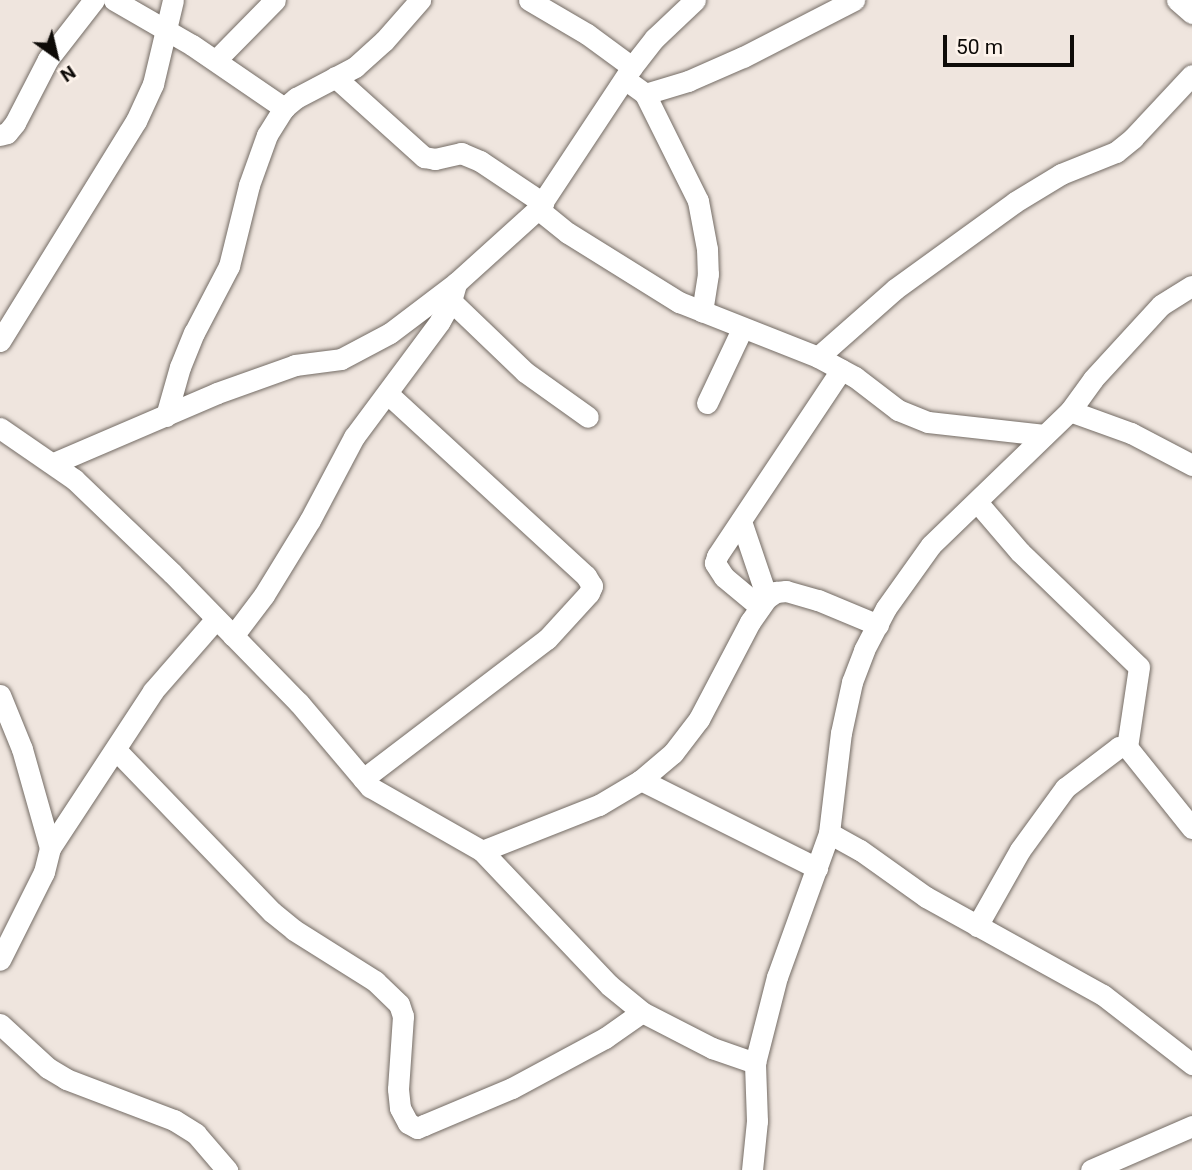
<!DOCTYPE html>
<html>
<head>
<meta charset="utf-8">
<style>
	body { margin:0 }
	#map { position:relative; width:1192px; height:1170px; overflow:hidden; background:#efe5de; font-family:Roboto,sans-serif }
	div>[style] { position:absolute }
	.roads { filter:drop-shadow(0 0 2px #746c65) drop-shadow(0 0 2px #746c65) }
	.minor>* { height:21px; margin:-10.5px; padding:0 10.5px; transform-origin:10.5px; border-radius:10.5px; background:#fff }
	span { translate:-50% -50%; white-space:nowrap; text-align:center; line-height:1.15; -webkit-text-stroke:7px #fdf3eb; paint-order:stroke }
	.north { position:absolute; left:21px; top:21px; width:70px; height:70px; -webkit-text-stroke:5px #fdf3eb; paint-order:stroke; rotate:146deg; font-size:19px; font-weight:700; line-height:28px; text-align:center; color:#0e0b08 }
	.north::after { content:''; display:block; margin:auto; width:24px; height:32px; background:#0e0b08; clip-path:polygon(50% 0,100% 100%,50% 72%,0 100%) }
	.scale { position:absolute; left:943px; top:35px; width:131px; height:32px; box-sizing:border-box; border:4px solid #0e0b08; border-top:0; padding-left:9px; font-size:21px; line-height:24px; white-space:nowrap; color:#0e0b08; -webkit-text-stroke:5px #fdf3eb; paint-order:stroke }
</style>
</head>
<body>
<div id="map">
	<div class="roads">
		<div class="minor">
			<div style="left:114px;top:0;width:90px;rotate:30deg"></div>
			<div style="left:192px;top:45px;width:112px;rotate:34.4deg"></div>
			<div style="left:529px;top:0;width:67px;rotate:30.4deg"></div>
			<div style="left:587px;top:34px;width:56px;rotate:36.3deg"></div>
			<div style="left:1177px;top:0;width:20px;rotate:41deg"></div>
			<div style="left:216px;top:60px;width:84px;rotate:-45.5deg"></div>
			<div style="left:335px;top:77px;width:120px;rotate:42deg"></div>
			<div style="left:424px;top:157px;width:11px;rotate:10deg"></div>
			<div style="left:435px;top:159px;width:27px;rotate:-13deg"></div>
			<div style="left:461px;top:153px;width:21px;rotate:23deg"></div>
			<div style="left:480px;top:161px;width:76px;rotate:33.7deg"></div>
			<div style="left:626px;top:80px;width:24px;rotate:36deg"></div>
			<div style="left:645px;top:94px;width:119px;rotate:63.6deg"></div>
			<div style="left:698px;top:201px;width:49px;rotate:79.4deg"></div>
			<div style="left:707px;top:249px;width:25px;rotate:88deg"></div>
			<div style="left:708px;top:274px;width:38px;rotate:99deg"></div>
			<div style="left:645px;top:94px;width:45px;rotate:-16.8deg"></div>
			<div style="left:688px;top:81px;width:60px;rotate:-23.6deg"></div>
			<div style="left:743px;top:57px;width:125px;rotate:-27.2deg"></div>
			<div style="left:0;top:135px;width:7px;rotate:-16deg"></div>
			<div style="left:7px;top:133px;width:13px;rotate:-51deg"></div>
			<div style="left:15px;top:123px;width:72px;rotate:-62.7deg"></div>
			<div style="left:48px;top:59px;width:75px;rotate:-52.1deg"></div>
			<div style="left:538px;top:209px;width:38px;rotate:39deg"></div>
			<div style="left:568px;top:233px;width:131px;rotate:31.9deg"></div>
			<div style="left:679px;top:302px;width:149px;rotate:21.6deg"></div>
			<div style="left:818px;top:357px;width:42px;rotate:28.4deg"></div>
			<div style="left:855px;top:377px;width:54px;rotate:37.5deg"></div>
			<div style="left:898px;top:410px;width:32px;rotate:22deg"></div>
			<div style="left:928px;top:422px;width:117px;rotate:6.4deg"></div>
			<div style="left:451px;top:301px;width:103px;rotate:43.8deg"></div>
			<div style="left:525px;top:372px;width:77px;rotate:35.5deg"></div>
			<div style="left:0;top:341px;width:259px;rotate:-58.3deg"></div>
			<div style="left:136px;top:121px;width:41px;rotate:-65.3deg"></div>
			<div style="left:153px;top:84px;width:86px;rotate:-76.6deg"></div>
			<div style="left:818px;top:357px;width:103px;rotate:-41.4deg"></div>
			<div style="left:895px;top:289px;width:148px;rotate:-35.9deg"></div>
			<div style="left:1015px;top:202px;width:54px;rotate:-31.3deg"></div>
			<div style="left:1061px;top:174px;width:59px;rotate:-21.8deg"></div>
			<div style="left:1116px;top:152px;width:22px;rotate:-39deg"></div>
			<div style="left:1133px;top:138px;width:86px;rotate:-46.9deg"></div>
			<div style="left:707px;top:403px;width:82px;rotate:-64.7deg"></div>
			<div style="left:1070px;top:411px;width:65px;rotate:19.8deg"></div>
			<div style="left:1131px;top:433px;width:69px;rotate:27.7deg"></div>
			<div style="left:166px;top:416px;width:51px;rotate:-74.1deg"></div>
			<div style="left:180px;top:367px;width:37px;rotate:-68deg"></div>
			<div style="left:194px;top:333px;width:76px;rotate:-62.4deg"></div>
			<div style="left:229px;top:266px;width:83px;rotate:-76.1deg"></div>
			<div style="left:249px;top:185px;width:53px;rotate:-70.2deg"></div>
			<div style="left:267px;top:135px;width:32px;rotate:-58deg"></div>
			<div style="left:284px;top:108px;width:16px;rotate:-40deg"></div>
			<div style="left:296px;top:98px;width:67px;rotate:-27.7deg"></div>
			<div style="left:355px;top:67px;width:39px;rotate:-42deg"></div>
			<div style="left:384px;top:41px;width:55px;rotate:-48.7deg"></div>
			<div style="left:0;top:428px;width:90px;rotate:34.6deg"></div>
			<div style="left:74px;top:479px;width:136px;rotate:43.8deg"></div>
			<div style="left:172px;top:573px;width:182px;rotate:45.7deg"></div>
			<div style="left:299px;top:703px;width:110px;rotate:49.8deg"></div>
			<div style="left:370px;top:787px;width:129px;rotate:29.7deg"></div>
			<div style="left:482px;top:851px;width:185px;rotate:46.5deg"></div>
			<div style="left:609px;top:985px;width:43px;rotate:39.3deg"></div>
			<div style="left:642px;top:1012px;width:79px;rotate:27.2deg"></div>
			<div style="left:712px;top:1048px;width:46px;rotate:19.2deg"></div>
			<div style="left:54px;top:463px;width:177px;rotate:-23.2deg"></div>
			<div style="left:217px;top:393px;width:83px;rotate:-19.7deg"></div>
			<div style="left:295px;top:365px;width:46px;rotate:-7.4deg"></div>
			<div style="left:341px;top:359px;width:55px;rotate:-28deg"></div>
			<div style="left:390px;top:333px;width:83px;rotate:-37.1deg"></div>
			<div style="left:456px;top:283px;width:110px;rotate:-42.1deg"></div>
			<div style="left:538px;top:209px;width:170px;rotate:-56.5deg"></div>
			<div style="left:632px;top:67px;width:37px;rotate:-52deg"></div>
			<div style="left:655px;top:38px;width:55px;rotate:-43.5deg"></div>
			<div style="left:977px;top:502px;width:66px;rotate:49.3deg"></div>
			<div style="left:1020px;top:552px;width:165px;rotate:44deg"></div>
			<div style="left:1139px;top:667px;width:81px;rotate:98.5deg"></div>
			<div style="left:741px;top:521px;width:81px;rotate:71.3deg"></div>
			<div style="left:760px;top:607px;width:47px;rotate:-140.2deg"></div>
			<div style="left:724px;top:577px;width:17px;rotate:-123deg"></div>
			<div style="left:715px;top:563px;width:7px;rotate:-74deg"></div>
			<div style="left:717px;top:556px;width:224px;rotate:-56.3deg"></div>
			<div style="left:233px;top:636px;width:51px;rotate:-52.9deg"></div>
			<div style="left:264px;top:595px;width:88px;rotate:-58.5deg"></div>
			<div style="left:310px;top:520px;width:94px;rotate:-62.1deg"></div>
			<div style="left:354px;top:437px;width:144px;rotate:-53.4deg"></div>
			<div style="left:440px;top:321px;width:23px;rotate:-61deg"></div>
			<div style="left:451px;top:301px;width:19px;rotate:-74deg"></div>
			<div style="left:0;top:695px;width:58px;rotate:67.8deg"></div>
			<div style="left:22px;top:749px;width:103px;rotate:74.2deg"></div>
			<div style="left:50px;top:848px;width:25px;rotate:104deg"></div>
			<div style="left:44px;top:872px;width:98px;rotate:116.6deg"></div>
			<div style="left:116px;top:750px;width:225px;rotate:46.1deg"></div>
			<div style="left:272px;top:912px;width:28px;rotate:39deg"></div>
			<div style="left:294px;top:930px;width:96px;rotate:32.2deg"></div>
			<div style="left:375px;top:981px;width:33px;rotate:44deg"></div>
			<div style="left:399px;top:1004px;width:13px;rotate:72deg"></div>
			<div style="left:403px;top:1016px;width:73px;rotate:93.9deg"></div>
			<div style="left:398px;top:1089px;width:19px;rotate:84deg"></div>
			<div style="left:400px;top:1108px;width:17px;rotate:62deg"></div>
			<div style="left:408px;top:1123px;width:10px;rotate:29deg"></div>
			<div style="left:417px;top:1128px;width:8px;rotate:-23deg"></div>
			<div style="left:424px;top:1125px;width:95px;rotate:-22.8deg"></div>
			<div style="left:512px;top:1088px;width:106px;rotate:-28.3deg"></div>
			<div style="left:605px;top:1038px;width:45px;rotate:-35.1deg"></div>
			<div style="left:363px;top:779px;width:231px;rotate:-37.3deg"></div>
			<div style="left:547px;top:639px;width:62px;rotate:-47.6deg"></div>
			<div style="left:589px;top:593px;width:8px;rotate:-67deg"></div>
			<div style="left:592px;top:586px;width:12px;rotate:-121deg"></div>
			<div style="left:586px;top:576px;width:269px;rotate:-137.4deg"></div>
			<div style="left:641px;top:780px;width:197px;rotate:26.6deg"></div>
			<div style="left:829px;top:833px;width:35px;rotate:29deg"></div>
			<div style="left:860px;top:850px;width:81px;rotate:35.5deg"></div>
			<div style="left:926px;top:897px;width:202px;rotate:29deg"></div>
			<div style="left:1103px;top:995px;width:113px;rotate:37.8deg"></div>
			<div style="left:50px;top:848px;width:188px;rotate:-56.7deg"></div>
			<div style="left:153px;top:691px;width:94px;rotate:-48.9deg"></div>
			<div style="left:482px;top:851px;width:126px;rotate:-21.5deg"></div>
			<div style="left:599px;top:805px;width:49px;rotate:-30.8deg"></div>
			<div style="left:641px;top:780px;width:42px;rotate:-40.2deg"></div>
			<div style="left:673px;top:753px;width:43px;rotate:-52.6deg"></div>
			<div style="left:699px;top:719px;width:110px;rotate:-62.3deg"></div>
			<div style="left:750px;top:622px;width:29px;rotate:-55deg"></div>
			<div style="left:767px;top:598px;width:11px;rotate:-34deg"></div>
			<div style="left:776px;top:592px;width:10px;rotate:-6deg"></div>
			<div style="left:786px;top:591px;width:33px;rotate:16deg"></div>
			<div style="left:818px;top:600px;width:65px;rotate:22.6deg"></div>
			<div style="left:977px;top:926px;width:87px;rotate:-60.5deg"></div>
			<div style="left:1020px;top:850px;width:77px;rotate:-54deg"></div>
			<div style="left:1065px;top:788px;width:68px;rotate:-37.2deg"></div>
			<div style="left:1119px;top:747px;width:8px"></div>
			<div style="left:1127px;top:747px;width:104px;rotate:51.3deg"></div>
			<div style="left:0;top:1024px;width:65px;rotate:42.5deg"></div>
			<div style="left:48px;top:1068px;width:21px;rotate:31deg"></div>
			<div style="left:66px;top:1079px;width:116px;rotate:20.8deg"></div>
			<div style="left:174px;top:1120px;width:26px;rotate:32deg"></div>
			<div style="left:196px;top:1134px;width:48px;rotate:49.3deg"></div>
			<div style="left:752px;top:1170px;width:49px;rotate:-84.2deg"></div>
			<div style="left:757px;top:1121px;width:58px;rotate:-92deg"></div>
			<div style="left:755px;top:1063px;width:89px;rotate:-75.7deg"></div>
			<div style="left:777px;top:977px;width:153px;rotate:-70.1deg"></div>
			<div style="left:829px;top:833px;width:101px;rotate:-83.2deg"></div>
			<div style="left:841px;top:733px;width:52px;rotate:-77.8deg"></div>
			<div style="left:852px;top:682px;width:34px;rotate:-69deg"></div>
			<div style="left:864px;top:650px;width:47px;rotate:-62.4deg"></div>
			<div style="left:886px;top:608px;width:77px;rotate:-54.5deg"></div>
			<div style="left:931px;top:545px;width:193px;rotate:-44deg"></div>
			<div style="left:1070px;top:411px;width:39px;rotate:-54deg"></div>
			<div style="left:1093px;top:379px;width:100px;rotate:-47.4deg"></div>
			<div style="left:1161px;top:305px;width:36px;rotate:-32deg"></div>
			<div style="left:1091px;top:1170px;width:110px;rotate:-23.5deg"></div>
		</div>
	</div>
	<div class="north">N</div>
	<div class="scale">50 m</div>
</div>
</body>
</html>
